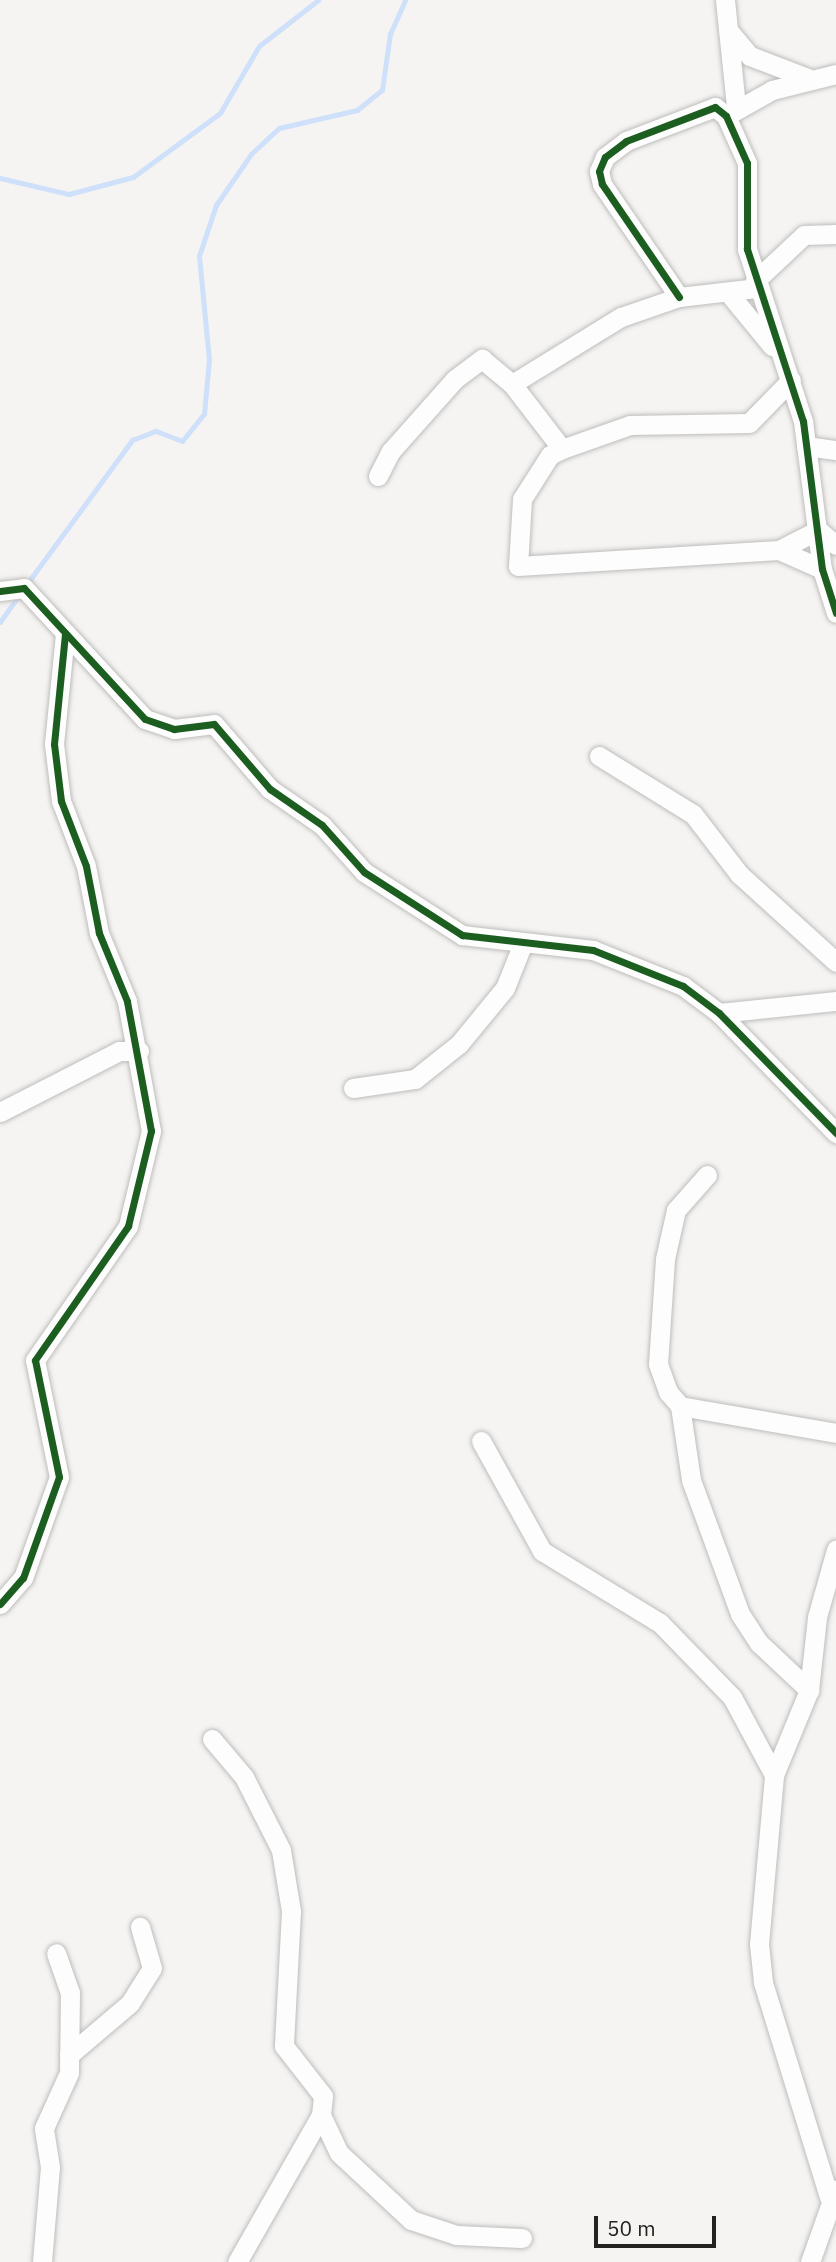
<!DOCTYPE html>
<html>
<head>
<meta charset="utf-8">
<style>
	body { margin:0 }
	#map { position:relative; width:836px; height:2262px; overflow:hidden; background:#f5f4f2; font-family:"IBM Plex Sans",sans-serif }
	div>[style] { position:absolute }
	.stream>* { height:5px; margin:-2.5px; padding:0 2.5px; transform-origin:2.5px; border-radius:2.5px; background:#cee0fa }
	.roads { filter:drop-shadow(0 0 2px #bebdbc) drop-shadow(0 0 2px #bebdbc) }
	.minor>* { height:19px; margin:-9.5px; padding:0 9.5px; transform-origin:9.5px; border-radius:9.5px; background:#fefdfd }
	.cycleway>* { height:7px; margin:-3.5px; padding:0 3.5px; transform-origin:3.5px; border-radius:3.5px; background:#1b5e20 }
	span { translate:-50% -50%; white-space:nowrap; text-align:center; line-height:1.15; -webkit-text-stroke:7px #f6f4f1; paint-order:stroke }
	.scale { position:absolute; left:594px; top:2216px; width:122px; height:32px; box-sizing:border-box; border:4px solid #232221; border-top:0; padding-left:9px; font-size:21px; line-height:24px; white-space:nowrap; color:#232221; -webkit-text-stroke:5px #f6f4f1; paint-order:stroke }
</style>
</head>
<body>
<div id="map">
	<div class="stream">
		<div style="left:0;top:178px;width:71px;rotate:13.1deg"></div>
		<div style="left:69px;top:194px;width:66px;rotate:-14.9deg"></div>
		<div style="left:133px;top:177px;width:108px;rotate:-36.3deg"></div>
		<div style="left:220px;top:113px;width:78px;rotate:-59.8deg"></div>
		<div style="left:259px;top:46px;width:75px;rotate:-37.9deg"></div>
		<div style="left:26px;top:585px;width:180px;rotate:-53.8deg"></div>
		<div style="left:132px;top:440px;width:26px;rotate:-21deg"></div>
		<div style="left:156px;top:431px;width:28px;rotate:21deg"></div>
		<div style="left:182px;top:441px;width:35px;rotate:-51deg"></div>
		<div style="left:204px;top:414px;width:54px;rotate:-84.7deg"></div>
		<div style="left:209px;top:360px;width:104px;rotate:-95.5deg"></div>
		<div style="left:199px;top:256px;width:54px;rotate:-71.6deg"></div>
		<div style="left:216px;top:205px;width:62px;rotate:-55.5deg"></div>
		<div style="left:251px;top:154px;width:38px;rotate:-43deg"></div>
		<div style="left:279px;top:128px;width:80px;rotate:-13deg"></div>
		<div style="left:357px;top:110px;width:32px;rotate:-39deg"></div>
		<div style="left:382px;top:90px;width:57px;rotate:-81.9deg"></div>
		<div style="left:390px;top:34px;width:37px;rotate:-66deg"></div>
		<div style="left:0;top:622px;width:35px;rotate:-55deg"></div>
	</div>
	<div class="roads">
		<div class="minor">
			<div style="left:725px;top:0;width:108px;rotate:84.1deg"></div>
			<div style="left:728px;top:30px;width:34px;rotate:50deg"></div>
			<div style="left:750px;top:56px;width:62px;rotate:20.8deg"></div>
			<div style="left:726px;top:116px;width:53px;rotate:-29.5deg"></div>
			<div style="left:772px;top:90px;width:66px;rotate:-14deg"></div>
			<div style="left:755px;top:281px;width:67px;rotate:-43.2deg"></div>
			<div style="left:804px;top:235px;width:32px;rotate:-2deg"></div>
			<div style="left:731px;top:296px;width:65px;rotate:50.6deg"></div>
			<div style="left:679px;top:297px;width:137px;rotate:-124.3deg"></div>
			<div style="left:602px;top:184px;width:13px;rotate:-103deg"></div>
			<div style="left:599px;top:171px;width:15px;rotate:-67deg"></div>
			<div style="left:605px;top:157px;width:26px;rotate:-37deg"></div>
			<div style="left:626px;top:141px;width:95px;rotate:-20.9deg"></div>
			<div style="left:715px;top:107px;width:14px;rotate:39deg"></div>
			<div style="left:726px;top:116px;width:51px;rotate:65.9deg"></div>
			<div style="left:747px;top:163px;width:86px;rotate:90deg"></div>
			<div style="left:747px;top:249px;width:181px;rotate:72deg"></div>
			<div style="left:803px;top:421px;width:149px;rotate:82.7deg"></div>
			<div style="left:822px;top:569px;width:46px;rotate:72.3deg"></div>
			<div style="left:512px;top:384px;width:128px;rotate:-31.6deg"></div>
			<div style="left:621px;top:317px;width:61px;rotate:-19deg"></div>
			<div style="left:679px;top:297px;width:79px;rotate:-6.6deg"></div>
			<div style="left:806px;top:446px;width:30px;rotate:8deg"></div>
			<div style="left:562px;top:449px;width:13px;rotate:153deg"></div>
			<div style="left:550px;top:455px;width:52px;rotate:122.5deg"></div>
			<div style="left:522px;top:499px;width:67px;rotate:93.4deg"></div>
			<div style="left:518px;top:566px;width:261px;rotate:-3.5deg"></div>
			<div style="left:779px;top:550px;width:44px;rotate:-27.1deg"></div>
			<div style="left:818px;top:530px;width:23px;rotate:40deg"></div>
			<div style="left:378px;top:476px;width:28px;rotate:-63deg"></div>
			<div style="left:391px;top:451px;width:96px;rotate:-48.4deg"></div>
			<div style="left:455px;top:379px;width:34px;rotate:-37deg"></div>
			<div style="left:482px;top:359px;width:39px;rotate:40deg"></div>
			<div style="left:512px;top:384px;width:82px;rotate:52.4deg"></div>
			<div style="left:562px;top:449px;width:72px;rotate:-19.4deg"></div>
			<div style="left:630px;top:425px;width:119px;rotate:-1deg"></div>
			<div style="left:749px;top:423px;width:60px;rotate:-45.7deg"></div>
			<div style="left:779px;top:550px;width:47px;rotate:23.8deg"></div>
			<div style="left:0;top:591px;width:24px;rotate:-7deg"></div>
			<div style="left:24px;top:588px;width:178px;rotate:47.3deg"></div>
			<div style="left:145px;top:719px;width:31px;rotate:19deg"></div>
			<div style="left:174px;top:729px;width:40px;rotate:-7.1deg"></div>
			<div style="left:214px;top:724px;width:86px;rotate:49.3deg"></div>
			<div style="left:270px;top:789px;width:63px;rotate:34.7deg"></div>
			<div style="left:322px;top:825px;width:63px;rotate:48.2deg"></div>
			<div style="left:364px;top:872px;width:117px;rotate:32.7deg"></div>
			<div style="left:462px;top:935px;width:132px;rotate:6.5deg"></div>
			<div style="left:593px;top:950px;width:97px;rotate:21.8deg"></div>
			<div style="left:683px;top:986px;width:45px;rotate:36.9deg"></div>
			<div style="left:719px;top:1013px;width:168px;rotate:45.7deg"></div>
			<div style="left:599px;top:756px;width:110px;rotate:31.7deg"></div>
			<div style="left:693px;top:814px;width:76px;rotate:52.5deg"></div>
			<div style="left:739px;top:874px;width:131px;rotate:42.2deg"></div>
			<div style="left:719px;top:1013px;width:118px;rotate:-5.9deg"></div>
			<div style="left:353px;top:1088px;width:63px;rotate:-8.3deg"></div>
			<div style="left:415px;top:1079px;width:56px;rotate:-38.5deg"></div>
			<div style="left:459px;top:1044px;width:72px;rotate:-50.6deg"></div>
			<div style="left:505px;top:988px;width:48px;rotate:-68.2deg"></div>
			<div style="left:0;top:1112px;width:134px;rotate:-27.1deg"></div>
			<div style="left:119px;top:1051px;width:20px"></div>
			<div style="left:707px;top:1175px;width:47px;rotate:131.5deg"></div>
			<div style="left:676px;top:1210px;width:50px;rotate:102.7deg"></div>
			<div style="left:665px;top:1259px;width:105px;rotate:93.8deg"></div>
			<div style="left:658px;top:1364px;width:30px;rotate:70deg"></div>
			<div style="left:668px;top:1392px;width:18px;rotate:49deg"></div>
			<div style="left:680px;top:1406px;width:158px;rotate:9.8deg"></div>
			<div style="left:680px;top:1406px;width:75px;rotate:81.5deg"></div>
			<div style="left:691px;top:1480px;width:143px;rotate:69.9deg"></div>
			<div style="left:740px;top:1614px;width:35px;rotate:57deg"></div>
			<div style="left:759px;top:1643px;width:69px;rotate:43.2deg"></div>
			<div style="left:481px;top:1441px;width:126px;rotate:61deg"></div>
			<div style="left:542px;top:1551px;width:138px;rotate:31.4deg"></div>
			<div style="left:660px;top:1623px;width:103px;rotate:45.8deg"></div>
			<div style="left:732px;top:1697px;width:89px;rotate:61.7deg"></div>
			<div style="left:0;top:1604px;width:35px;rotate:-49deg"></div>
			<div style="left:23px;top:1578px;width:107px;rotate:-70.4deg"></div>
			<div style="left:59px;top:1477px;width:119px;rotate:-101.6deg"></div>
			<div style="left:35px;top:1360px;width:163px;rotate:-55.2deg"></div>
			<div style="left:128px;top:1226px;width:98px;rotate:-76.4deg"></div>
			<div style="left:151px;top:1131px;width:132px;rotate:-100.5deg"></div>
			<div style="left:127px;top:1001px;width:74px;rotate:-112.4deg"></div>
			<div style="left:99px;top:933px;width:68px;rotate:-101deg"></div>
			<div style="left:86px;top:866px;width:70px;rotate:-111deg"></div>
			<div style="left:61px;top:801px;width:57px;rotate:-97deg"></div>
			<div style="left:54px;top:744px;width:111px;rotate:-84.3deg"></div>
			<div style="left:212px;top:1739px;width:50px;rotate:49.9deg"></div>
			<div style="left:244px;top:1777px;width:82px;rotate:63.1deg"></div>
			<div style="left:281px;top:1850px;width:62px;rotate:80.7deg"></div>
			<div style="left:291px;top:1911px;width:135px;rotate:93deg"></div>
			<div style="left:284px;top:2046px;width:63px;rotate:52deg"></div>
			<div style="left:323px;top:2096px;width:19px;rotate:96deg"></div>
			<div style="left:321px;top:2115px;width:169px;rotate:119.7deg"></div>
			<div style="left:69px;top:2055px;width:80px;rotate:-40.4deg"></div>
			<div style="left:130px;top:2003px;width:41px;rotate:-57.8deg"></div>
			<div style="left:152px;top:1968px;width:43px;rotate:-106.3deg"></div>
			<div style="left:321px;top:2115px;width:42px;rotate:64.7deg"></div>
			<div style="left:339px;top:2153px;width:98px;rotate:42.9deg"></div>
			<div style="left:411px;top:2220px;width:47px;rotate:18.4deg"></div>
			<div style="left:456px;top:2235px;width:66px;rotate:2.6deg"></div>
			<div style="left:829px;top:2197px;width:225px;rotate:-107.1deg"></div>
			<div style="left:763px;top:1982px;width:38px;rotate:-96deg"></div>
			<div style="left:759px;top:1944px;width:170px;rotate:-84.9deg"></div>
			<div style="left:774px;top:1775px;width:92px;rotate:-67.6deg"></div>
			<div style="left:809px;top:1690px;width:73px;rotate:-83.7deg"></div>
			<div style="left:817px;top:1617px;width:70px;rotate:-74.2deg"></div>
			<div style="left:42px;top:2262px;width:95px;rotate:-85.2deg"></div>
			<div style="left:50px;top:2167px;width:39px;rotate:-99deg"></div>
			<div style="left:44px;top:2128px;width:60px;rotate:-65.6deg"></div>
			<div style="left:69px;top:2073px;width:80px;rotate:-89.3deg"></div>
			<div style="left:70px;top:1993px;width:42px;rotate:-109.3deg"></div>
			<div style="left:810px;top:2262px;width:77px;rotate:-70.4deg"></div>
		</div>
	</div>
	<div class="cycleway">
		<div style="left:679px;top:297px;width:137px;rotate:-124.3deg"></div>
		<div style="left:602px;top:184px;width:13px;rotate:-103deg"></div>
		<div style="left:599px;top:171px;width:15px;rotate:-67deg"></div>
		<div style="left:605px;top:157px;width:26px;rotate:-37deg"></div>
		<div style="left:626px;top:141px;width:95px;rotate:-20.9deg"></div>
		<div style="left:715px;top:107px;width:14px;rotate:39deg"></div>
		<div style="left:726px;top:116px;width:51px;rotate:65.9deg"></div>
		<div style="left:747px;top:163px;width:86px;rotate:90deg"></div>
		<div style="left:747px;top:249px;width:181px;rotate:72deg"></div>
		<div style="left:803px;top:421px;width:149px;rotate:82.7deg"></div>
		<div style="left:822px;top:569px;width:46px;rotate:72.3deg"></div>
		<div style="left:0;top:591px;width:24px;rotate:-7deg"></div>
		<div style="left:24px;top:588px;width:178px;rotate:47.3deg"></div>
		<div style="left:145px;top:719px;width:31px;rotate:19deg"></div>
		<div style="left:174px;top:729px;width:40px;rotate:-7.1deg"></div>
		<div style="left:214px;top:724px;width:86px;rotate:49.3deg"></div>
		<div style="left:270px;top:789px;width:63px;rotate:34.7deg"></div>
		<div style="left:322px;top:825px;width:63px;rotate:48.2deg"></div>
		<div style="left:364px;top:872px;width:117px;rotate:32.7deg"></div>
		<div style="left:462px;top:935px;width:132px;rotate:6.5deg"></div>
		<div style="left:593px;top:950px;width:97px;rotate:21.8deg"></div>
		<div style="left:683px;top:986px;width:45px;rotate:36.9deg"></div>
		<div style="left:719px;top:1013px;width:168px;rotate:45.7deg"></div>
		<div style="left:0;top:1604px;width:35px;rotate:-49deg"></div>
		<div style="left:23px;top:1578px;width:107px;rotate:-70.4deg"></div>
		<div style="left:59px;top:1477px;width:119px;rotate:-101.6deg"></div>
		<div style="left:35px;top:1360px;width:163px;rotate:-55.2deg"></div>
		<div style="left:128px;top:1226px;width:98px;rotate:-76.4deg"></div>
		<div style="left:151px;top:1131px;width:132px;rotate:-100.5deg"></div>
		<div style="left:127px;top:1001px;width:74px;rotate:-112.4deg"></div>
		<div style="left:99px;top:933px;width:68px;rotate:-101deg"></div>
		<div style="left:86px;top:866px;width:70px;rotate:-111deg"></div>
		<div style="left:61px;top:801px;width:57px;rotate:-97deg"></div>
		<div style="left:54px;top:744px;width:111px;rotate:-84.3deg"></div>
	</div>
	<div class="scale">50 m</div>
</div>
</body>
</html>
